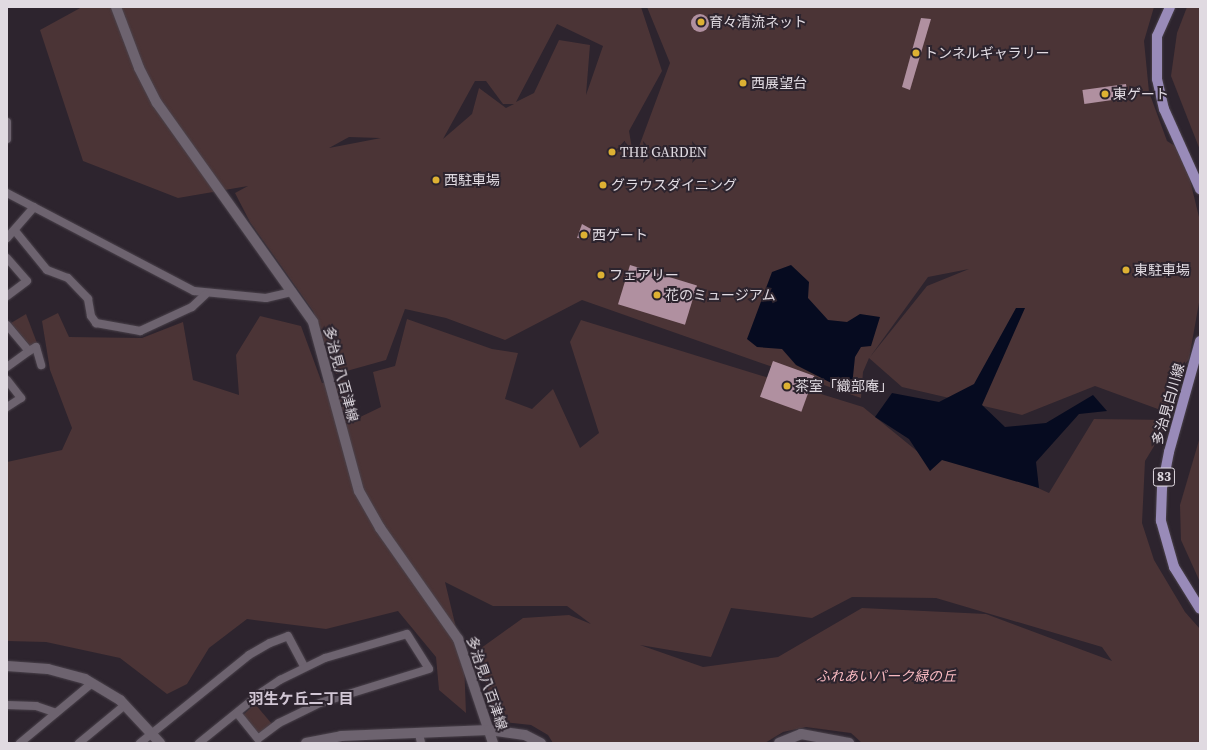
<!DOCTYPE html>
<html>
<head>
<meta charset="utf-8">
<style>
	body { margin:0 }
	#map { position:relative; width:1207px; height:750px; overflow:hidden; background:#2d242e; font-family:"Source Serif 4","Noto Sans JP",serif }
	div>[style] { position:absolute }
	.green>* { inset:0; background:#4b3436 }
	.water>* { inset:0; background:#060b20 }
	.building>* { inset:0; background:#b090a0; transform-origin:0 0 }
	.round { border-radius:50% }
	.roads { filter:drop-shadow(0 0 1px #4a424b) drop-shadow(0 0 1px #4a424b) }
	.street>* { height:8px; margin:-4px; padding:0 4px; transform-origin:4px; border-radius:4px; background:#6d636f }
	.secondary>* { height:10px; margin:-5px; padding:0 5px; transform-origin:5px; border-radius:5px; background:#6d636f }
	.primary>* { height:10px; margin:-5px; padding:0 5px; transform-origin:5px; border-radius:5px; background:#998bb9 }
	.dots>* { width:11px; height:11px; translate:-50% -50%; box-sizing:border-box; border:2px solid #2d242e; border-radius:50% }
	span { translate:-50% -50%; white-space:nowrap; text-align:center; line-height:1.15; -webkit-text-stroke:4px #2d242e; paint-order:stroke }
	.shield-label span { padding:1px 3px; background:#2d242e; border:1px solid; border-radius:3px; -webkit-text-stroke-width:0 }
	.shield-label { font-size:13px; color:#e0dae1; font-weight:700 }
	.poi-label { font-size:14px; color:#e0dae1 }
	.left { translate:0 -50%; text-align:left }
	.street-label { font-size:14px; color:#e0dae1 }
	.park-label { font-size:14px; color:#f8b9c0; font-style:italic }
	.neighbourhood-label { font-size:15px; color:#d2c7d5; font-weight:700 }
	.frame { position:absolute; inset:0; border:8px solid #e0dae1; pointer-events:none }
</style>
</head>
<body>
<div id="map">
	<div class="green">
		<div style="clip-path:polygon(evenodd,82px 7px,641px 7px,662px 71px,629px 131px,634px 160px,670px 63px,647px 7px,1154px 7px,1144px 41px,1149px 92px,1167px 141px,1175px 146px,1189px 176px,1200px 221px,1200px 297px,1189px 359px,1170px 384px,1175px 388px,1166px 412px,1095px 386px,1022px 415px,902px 387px,869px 358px,863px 372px,861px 398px,582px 300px,505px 340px,446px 318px,405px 309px,386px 360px,336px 374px,313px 311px,250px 222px,235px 193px,248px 186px,178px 198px,83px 161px,40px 30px,82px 7px,557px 24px,603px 46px,586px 95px,590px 45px,559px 40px,534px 93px,516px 102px,557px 24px,82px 7px,475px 81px,486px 81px,503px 104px,514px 104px,506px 108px,479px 88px,472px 114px,443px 139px,475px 81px,82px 7px,349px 137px,380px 138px,381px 138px,329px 148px,349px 137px,82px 7px,969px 269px,927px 286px,870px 357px,928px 277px,969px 269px)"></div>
		<div style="clip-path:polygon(1187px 7px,1200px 7px,1200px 150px,1171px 76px,1177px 33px)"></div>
		<div style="clip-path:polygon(evenodd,58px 313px,69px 337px,142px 338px,183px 322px,193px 380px,239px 395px,236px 355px,260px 316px,301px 326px,322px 383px,348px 380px,356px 419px,381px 407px,373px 372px,395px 366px,407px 319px,492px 349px,518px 353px,505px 399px,532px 409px,553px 389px,580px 448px,599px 433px,570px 342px,581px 320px,863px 407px,923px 456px,1002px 472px,1049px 493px,1094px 419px,1170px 420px,1145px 461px,1142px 523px,1154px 560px,1185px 612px,1200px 629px,1200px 743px,862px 743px,851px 733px,806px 727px,783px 732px,765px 743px,553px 743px,548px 735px,531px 725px,503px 722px,495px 715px,477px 651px,523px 618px,569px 615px,591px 624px,567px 606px,493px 606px,445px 582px,464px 661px,466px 713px,439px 690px,436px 657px,398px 611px,326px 629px,247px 619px,209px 648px,187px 684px,167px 694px,120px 658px,46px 642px,7px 641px,7px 462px,62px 450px,72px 428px,50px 370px,42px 321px,58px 313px,852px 597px,936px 598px,1102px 647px,1112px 661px,986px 614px,862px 608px,778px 657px,703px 667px,640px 645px,711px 657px,731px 608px,812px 618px,852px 597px)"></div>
		<div style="clip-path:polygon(26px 314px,37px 343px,31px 347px,11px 323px)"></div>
		<div style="clip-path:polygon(1200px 437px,1200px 582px,1181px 540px,1180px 505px)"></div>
		<div style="clip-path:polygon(255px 704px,272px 724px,261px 733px,255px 732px,242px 716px)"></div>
	</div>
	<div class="water">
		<div style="clip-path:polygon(791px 265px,809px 282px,808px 298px,828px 320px,847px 322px,860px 314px,880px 317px,871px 346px,861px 347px,855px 357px,852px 386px,845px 390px,796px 365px,782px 349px,757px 347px,747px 339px,772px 272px)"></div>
		<div style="clip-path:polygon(1016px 308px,1025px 308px,982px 405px,1005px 427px,1046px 423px,1093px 395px,1107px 411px,1079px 414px,1036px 462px,1039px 488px,942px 460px,930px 471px,909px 439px,875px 417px,892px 393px,939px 402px,974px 384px)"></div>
	</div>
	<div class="building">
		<div class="round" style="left:691px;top:14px;width:18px;height:18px"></div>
		<div style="clip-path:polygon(921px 18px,931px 19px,910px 90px,902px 87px)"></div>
		<div style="left:1126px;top:84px;width:14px;height:44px;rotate:82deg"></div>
		<div style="clip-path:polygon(582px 224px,591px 229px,588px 239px,577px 238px)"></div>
		<div style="left:630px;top:265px;width:70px;height:41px;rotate:17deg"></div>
		<div style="left:773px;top:361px;width:44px;height:38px;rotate:20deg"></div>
	</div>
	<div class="roads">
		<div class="street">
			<div style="left:7px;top:122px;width:17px;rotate:90deg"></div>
			<div style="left:7px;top:193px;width:211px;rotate:27.7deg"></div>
			<div style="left:194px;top:291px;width:72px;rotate:5.6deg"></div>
			<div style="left:266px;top:298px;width:27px;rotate:-13deg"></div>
			<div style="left:16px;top:232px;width:49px;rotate:50.8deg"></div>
			<div style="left:47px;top:270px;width:22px;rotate:21deg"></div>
			<div style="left:68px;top:278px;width:29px;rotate:46deg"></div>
			<div style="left:88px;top:299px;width:17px;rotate:80deg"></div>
			<div style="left:91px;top:316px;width:9px;rotate:54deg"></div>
			<div style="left:96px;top:323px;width:45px;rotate:10.3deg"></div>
			<div style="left:140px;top:331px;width:57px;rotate:-24.8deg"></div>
			<div style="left:192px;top:307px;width:19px;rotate:-43deg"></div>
			<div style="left:7px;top:238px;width:41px;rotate:-48.9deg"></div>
			<div style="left:7px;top:258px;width:30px;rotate:49deg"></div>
			<div style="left:27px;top:281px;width:25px;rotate:143deg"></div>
			<div style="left:7px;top:325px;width:34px;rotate:50deg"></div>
			<div style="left:29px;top:351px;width:27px;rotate:144deg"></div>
			<div style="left:29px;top:351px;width:8px;rotate:-30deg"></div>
			<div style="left:36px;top:347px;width:19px;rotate:74deg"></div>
			<div style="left:7px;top:380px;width:23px;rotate:52deg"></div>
			<div style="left:21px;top:398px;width:17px;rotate:147deg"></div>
			<div style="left:7px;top:705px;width:29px;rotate:2deg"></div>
			<div style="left:36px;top:706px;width:21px;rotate:19deg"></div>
			<div style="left:419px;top:734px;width:9px;rotate:77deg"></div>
			<div style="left:20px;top:743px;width:94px;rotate:-39.8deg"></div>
			<div style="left:79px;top:743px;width:60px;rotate:-39.6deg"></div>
			<div style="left:140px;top:743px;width:140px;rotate:-38.9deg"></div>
			<div style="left:249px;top:655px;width:24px;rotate:-30deg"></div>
			<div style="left:270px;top:643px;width:19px;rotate:-21deg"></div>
			<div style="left:288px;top:636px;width:34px;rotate:62deg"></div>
			<div style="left:199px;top:743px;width:81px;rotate:-39deg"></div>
			<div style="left:262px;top:692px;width:22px;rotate:-34deg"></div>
			<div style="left:280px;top:680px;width:50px;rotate:-26.1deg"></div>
			<div style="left:325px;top:658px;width:85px;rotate:-16.3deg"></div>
			<div style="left:407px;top:634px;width:41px;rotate:57.8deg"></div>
			<div style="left:429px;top:669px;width:114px;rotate:162.7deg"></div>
			<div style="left:320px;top:703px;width:46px;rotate:154deg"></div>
			<div style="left:279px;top:723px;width:26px;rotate:143deg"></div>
			<div style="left:258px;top:739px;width:33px;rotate:-129deg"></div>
		</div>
		<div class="secondary">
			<div style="left:116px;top:7px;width:65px;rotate:69.3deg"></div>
			<div style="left:139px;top:68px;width:39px;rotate:63deg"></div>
			<div style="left:157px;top:103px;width:269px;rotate:54.5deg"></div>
			<div style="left:313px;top:322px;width:175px;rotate:74.8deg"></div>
			<div style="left:359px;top:491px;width:43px;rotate:60.4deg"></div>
			<div style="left:380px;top:528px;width:136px;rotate:54.9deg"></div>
			<div style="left:458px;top:639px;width:110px;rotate:71.4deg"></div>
			<div style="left:7px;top:666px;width:41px;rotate:4.2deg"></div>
			<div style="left:48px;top:669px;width:38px;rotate:15deg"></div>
			<div style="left:85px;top:679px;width:41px;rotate:31deg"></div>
			<div style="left:120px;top:700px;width:59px;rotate:47.1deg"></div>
			<div style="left:306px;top:743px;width:36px;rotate:-11deg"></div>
			<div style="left:341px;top:736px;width:148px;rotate:-2.3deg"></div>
			<div style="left:489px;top:730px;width:36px;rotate:8deg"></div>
			<div style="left:525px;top:735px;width:18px;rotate:27deg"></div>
			<div style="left:779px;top:743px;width:24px;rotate:-22deg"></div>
			<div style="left:801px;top:734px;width:49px;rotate:10.6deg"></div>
		</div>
		<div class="primary">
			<div style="left:1170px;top:7px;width:32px;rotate:114deg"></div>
			<div style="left:1157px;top:36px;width:43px;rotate:90deg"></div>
			<div style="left:1157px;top:79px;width:31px;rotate:77deg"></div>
			<div style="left:1164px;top:109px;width:88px;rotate:65.8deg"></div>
			<div style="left:1200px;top:341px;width:115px;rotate:105.6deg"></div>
			<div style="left:1169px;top:452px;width:37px;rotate:101deg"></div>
			<div style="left:1162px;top:488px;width:33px;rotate:92deg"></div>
			<div style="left:1161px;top:521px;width:48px;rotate:74.2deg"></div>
			<div style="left:1174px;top:567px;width:49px;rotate:58.2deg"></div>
		</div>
	</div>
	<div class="dots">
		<div style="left:701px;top:22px;background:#ddb133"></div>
		<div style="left:916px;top:53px;background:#ddb133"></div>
		<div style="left:743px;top:83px;background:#ddb133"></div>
		<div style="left:1105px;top:94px;background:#ddb133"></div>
		<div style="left:612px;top:152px;background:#ddb133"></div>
		<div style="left:436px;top:180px;background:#ddb133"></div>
		<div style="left:603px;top:185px;background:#ddb133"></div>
		<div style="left:584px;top:235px;background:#ddb133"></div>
		<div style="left:1126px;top:270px;background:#ddb133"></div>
		<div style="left:601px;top:275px;background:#ddb133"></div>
		<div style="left:657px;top:295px;background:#ddb133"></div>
		<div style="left:787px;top:386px;background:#ddb133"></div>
	</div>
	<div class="shield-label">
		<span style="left:1164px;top:477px">83</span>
	</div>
	<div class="poi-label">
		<span class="left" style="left:709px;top:22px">育々清流ネット</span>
		<span class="left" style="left:924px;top:53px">トンネルギャラリー</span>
		<span class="left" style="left:751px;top:83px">西展望台</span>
		<span class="left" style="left:1113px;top:94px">東ゲート</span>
		<span class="left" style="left:620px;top:152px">THE GARDEN</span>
		<span class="left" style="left:444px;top:180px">西駐車場</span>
		<span class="left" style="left:611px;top:185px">グラウスダイニング</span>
		<span class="left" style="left:592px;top:235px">西ゲート</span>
		<span class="left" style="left:1134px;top:270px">東駐車場</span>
		<span class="left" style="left:609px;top:275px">フェアリー</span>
		<span class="left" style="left:665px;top:295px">花のミュージアム</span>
		<span class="left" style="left:795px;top:386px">茶室「織部庵」</span>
	</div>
	<div class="street-label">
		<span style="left:341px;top:374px;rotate:75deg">多治見八百津線</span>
		<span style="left:1168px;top:404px;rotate:-74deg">多治見白川線</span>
		<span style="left:487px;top:683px;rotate:71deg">多治見八百津線</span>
	</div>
	<div class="park-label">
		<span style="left:886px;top:676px">ふれあいパーク緑の丘</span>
	</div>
	<div class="neighbourhood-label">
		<span style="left:301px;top:699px">羽生ケ丘二丁目</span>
	</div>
	<div class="frame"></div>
</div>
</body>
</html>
